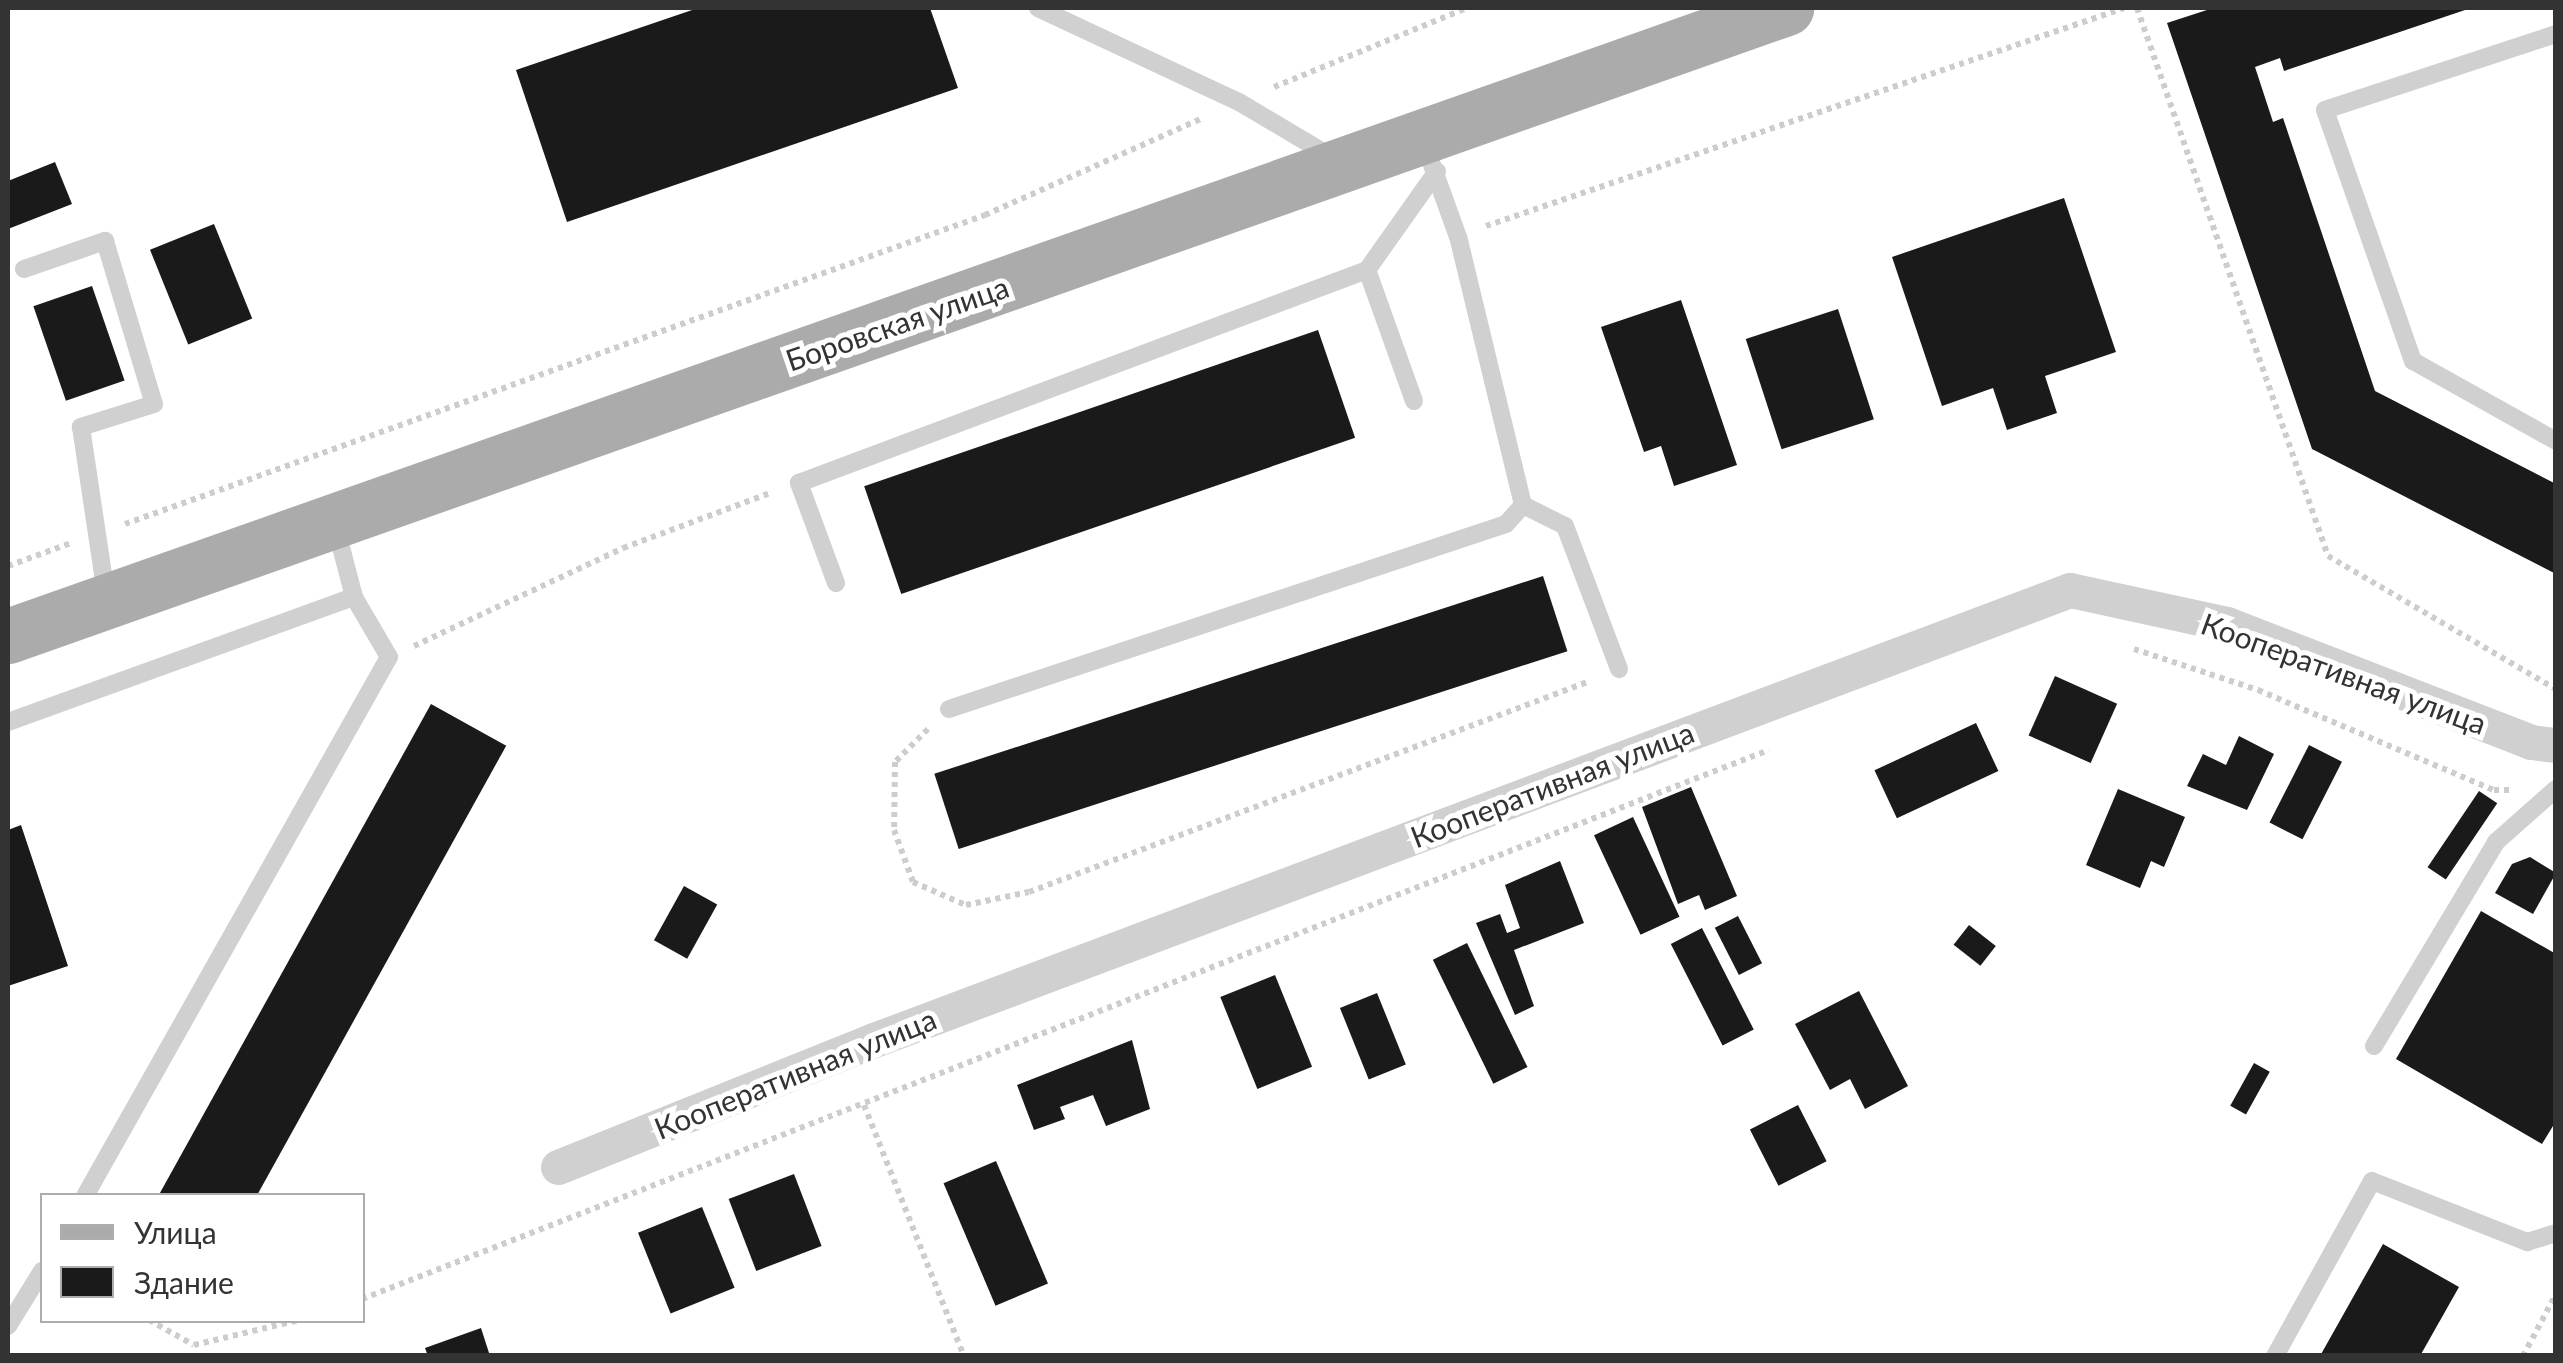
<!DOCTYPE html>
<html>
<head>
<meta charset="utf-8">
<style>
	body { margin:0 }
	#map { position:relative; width:2563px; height:1363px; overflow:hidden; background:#fff; font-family:Lato,sans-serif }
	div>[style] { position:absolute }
	.building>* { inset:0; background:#1a1a1a; transform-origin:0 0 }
	.path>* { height:6px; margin-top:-3px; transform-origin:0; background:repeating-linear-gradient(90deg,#cdcdcd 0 5px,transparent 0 10px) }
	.service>* { height:18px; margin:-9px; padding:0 9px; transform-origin:9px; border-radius:9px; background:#d0d0d0 }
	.minor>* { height:35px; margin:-17.5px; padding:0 17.5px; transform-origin:17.5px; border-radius:17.5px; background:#d0d0d0 }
	.primary>* { height:55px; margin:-27.5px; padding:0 27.5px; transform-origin:27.5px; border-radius:27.5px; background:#ababab }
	span { translate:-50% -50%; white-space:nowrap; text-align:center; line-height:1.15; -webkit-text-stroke:10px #fff; paint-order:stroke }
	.street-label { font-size:30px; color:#333 }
	.frame { position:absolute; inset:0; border:10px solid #333; pointer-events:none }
	.legend { position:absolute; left:40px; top:1193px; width:325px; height:130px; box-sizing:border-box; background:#fff; border:2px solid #adadad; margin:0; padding:12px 18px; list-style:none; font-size:30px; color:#333 }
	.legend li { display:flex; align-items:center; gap:20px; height:50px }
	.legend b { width:50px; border:2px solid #adadad }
</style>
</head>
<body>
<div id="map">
	<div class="building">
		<div style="clip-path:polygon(698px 8px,930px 8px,958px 88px,567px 222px,516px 70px)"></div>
		<div style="clip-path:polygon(2213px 8px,2471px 8px,2284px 71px,2280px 58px,2255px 67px,2273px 122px,2283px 118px,2375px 391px,2556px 484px,2556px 574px,2312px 449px,2167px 23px)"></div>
		<div style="clip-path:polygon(55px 162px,72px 204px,8px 229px,8px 181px)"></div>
		<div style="clip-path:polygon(2064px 198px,2116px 352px,2045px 376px,2057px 413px,2007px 430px,1993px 388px,1942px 406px,1892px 257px)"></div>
		<div style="left:214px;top:224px;width:102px;height:69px;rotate:68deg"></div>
		<div style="left:92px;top:286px;width:100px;height:62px;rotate:71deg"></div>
		<div style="clip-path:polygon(1681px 300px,1737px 465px,1674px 486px,1661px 446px,1644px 452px,1601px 327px)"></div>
		<div style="left:1838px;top:309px;width:116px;height:97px;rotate:72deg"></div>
		<div style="left:1318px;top:330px;width:114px;height:480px;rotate:71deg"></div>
		<div style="left:1543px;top:576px;width:79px;height:640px;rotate:72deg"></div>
		<div style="left:2055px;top:676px;width:68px;height:65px;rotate:24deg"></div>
		<div style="left:431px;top:704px;width:86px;height:564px;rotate:29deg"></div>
		<div style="left:1976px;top:723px;width:53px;height:112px;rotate:65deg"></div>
		<div style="clip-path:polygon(2239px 736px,2274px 754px,2247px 810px,2187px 786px,2203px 754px,2226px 765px)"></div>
		<div style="left:2309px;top:745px;width:37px;height:87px;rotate:27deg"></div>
		<div style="clip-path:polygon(1691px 787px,1737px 896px,1705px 910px,1699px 895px,1678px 904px,1642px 807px)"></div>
		<div style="clip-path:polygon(2118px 789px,2185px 817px,2164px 867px,2151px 861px,2140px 888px,2086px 865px)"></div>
		<div style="left:2479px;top:791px;width:22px;height:92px;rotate:34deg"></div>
		<div style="left:1633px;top:817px;width:110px;height:43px;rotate:65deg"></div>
		<div style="clip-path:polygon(21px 825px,68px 966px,8px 986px,8px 830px)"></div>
		<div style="clip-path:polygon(2530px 857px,2556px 873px,2533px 914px,2495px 893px,2512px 864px)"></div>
		<div style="clip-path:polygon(1560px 861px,1584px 923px,1514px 950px,1534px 1006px,1515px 1015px,1476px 923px,1500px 914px,1507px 933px,1520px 928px,1505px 885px)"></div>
		<div style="left:684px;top:886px;width:38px;height:62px;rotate:29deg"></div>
		<div style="clip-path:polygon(2481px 911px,2556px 954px,2556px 1121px,2542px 1144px,2396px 1059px)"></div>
		<div style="left:1738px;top:916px;width:53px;height:26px;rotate:63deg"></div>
		<div style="left:1969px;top:925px;width:34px;height:25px;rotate:38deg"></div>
		<div style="left:1702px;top:928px;width:114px;height:35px;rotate:63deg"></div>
		<div style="left:1467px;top:943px;width:138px;height:38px;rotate:64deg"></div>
		<div style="left:1275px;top:975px;width:99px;height:59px;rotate:68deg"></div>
		<div style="clip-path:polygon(1859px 991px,1908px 1086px,1865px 1109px,1850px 1079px,1830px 1090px,1795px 1024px)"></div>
		<div style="left:1377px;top:993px;width:77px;height:40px;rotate:68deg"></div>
		<div style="clip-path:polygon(1132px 1040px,1150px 1109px,1106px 1126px,1093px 1095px,1060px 1107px,1065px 1119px,1034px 1130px,1017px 1085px)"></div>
		<div style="left:2254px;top:1063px;width:18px;height:49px;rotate:29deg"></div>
		<div style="left:1798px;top:1105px;width:63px;height:54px;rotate:63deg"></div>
		<div style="left:996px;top:1161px;width:133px;height:57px;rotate:67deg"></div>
		<div style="left:794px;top:1174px;width:77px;height:70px;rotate:69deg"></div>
		<div style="left:702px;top:1207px;width:87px;height:69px;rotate:68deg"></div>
		<div style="clip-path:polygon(2383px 1244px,2459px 1287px,2420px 1356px,2320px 1356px)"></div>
		<div style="clip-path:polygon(481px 1328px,490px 1356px,428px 1356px,425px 1348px)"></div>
	</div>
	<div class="path">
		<div style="left:2137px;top:8px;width:580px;rotate:70.78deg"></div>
		<div style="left:2328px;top:556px;width:264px;rotate:30.3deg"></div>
		<div style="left:1274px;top:87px;width:209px;rotate:-22.3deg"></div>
		<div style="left:1486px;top:226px;width:674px;rotate:-18.86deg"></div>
		<div style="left:125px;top:524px;width:914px;rotate:-19.76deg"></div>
		<div style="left:985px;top:215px;width:239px;rotate:-24deg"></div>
		<div style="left:8px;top:566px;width:67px;rotate:-20.1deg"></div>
		<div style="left:414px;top:646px;width:231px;rotate:-25.1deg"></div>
		<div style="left:623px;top:548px;width:157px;rotate:-20.5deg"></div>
		<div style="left:2134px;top:649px;width:131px;rotate:18.3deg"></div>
		<div style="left:2258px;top:690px;width:256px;rotate:23deg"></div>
		<div style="left:2494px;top:790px;width:15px"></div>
		<div style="left:928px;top:729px;width:47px;rotate:135deg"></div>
		<div style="left:895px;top:762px;width:68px;rotate:90.8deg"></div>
		<div style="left:894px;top:830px;width:55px;rotate:69.9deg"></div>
		<div style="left:913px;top:882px;width:58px;rotate:23.5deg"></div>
		<div style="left:966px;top:905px;width:64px;rotate:-11.7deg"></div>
		<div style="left:1029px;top:892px;width:599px;rotate:-20.61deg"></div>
		<div style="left:864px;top:1105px;width:270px;rotate:68.3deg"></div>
		<div style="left:362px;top:1299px;width:1510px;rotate:-21.32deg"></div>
		<div style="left:149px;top:1320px;width:51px;rotate:29.1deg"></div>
		<div style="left:194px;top:1345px;width:108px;rotate:-13.4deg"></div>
		<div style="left:2523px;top:1356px;width:70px;rotate:-62deg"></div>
	</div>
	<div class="service">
		<div style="left:1038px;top:8px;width:222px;rotate:25.1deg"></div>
		<div style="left:1239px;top:102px;width:106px;rotate:30.7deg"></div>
		<div style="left:2556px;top:34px;width:243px;rotate:161.8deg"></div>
		<div style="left:2325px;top:110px;width:266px;rotate:70.7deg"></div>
		<div style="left:2413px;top:361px;width:164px;rotate:29.2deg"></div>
		<div style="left:24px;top:269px;width:86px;rotate:-19.1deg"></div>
		<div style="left:105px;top:241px;width:170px;rotate:73.3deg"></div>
		<div style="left:154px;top:404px;width:77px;rotate:162.5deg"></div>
		<div style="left:81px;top:427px;width:170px;rotate:81.5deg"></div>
		<div style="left:1414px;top:401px;width:139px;rotate:-109.7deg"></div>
		<div style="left:1367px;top:270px;width:121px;rotate:-54.7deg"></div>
		<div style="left:1523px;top:505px;width:47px;rotate:26.6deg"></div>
		<div style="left:1565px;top:526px;width:153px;rotate:69.3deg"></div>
		<div style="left:836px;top:583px;width:107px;rotate:-110.3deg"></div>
		<div style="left:799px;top:483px;width:607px;rotate:-20.56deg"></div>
		<div style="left:949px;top:709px;width:587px;rotate:-18.37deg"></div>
		<div style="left:1506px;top:524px;width:25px;rotate:-48deg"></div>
		<div style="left:1523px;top:505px;width:276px;rotate:-103.6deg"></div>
		<div style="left:1458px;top:237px;width:103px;rotate:-109.8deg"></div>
		<div style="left:8px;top:722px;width:368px;rotate:-19.9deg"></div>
		<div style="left:2374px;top:1046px;width:238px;rotate:-59.1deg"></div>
		<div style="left:2496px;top:842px;width:80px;rotate:-41.5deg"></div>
		<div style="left:85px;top:1196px;width:619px;rotate:-60.58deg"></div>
		<div style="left:389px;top:657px;width:69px;rotate:-120.3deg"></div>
		<div style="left:354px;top:597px;width:71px;rotate:-104.6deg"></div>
		<div style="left:8px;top:1326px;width:65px;rotate:-58.3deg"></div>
		<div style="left:2275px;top:1356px;width:200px;rotate:-61deg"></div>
		<div style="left:2372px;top:1181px;width:167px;rotate:21.5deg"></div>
		<div style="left:2527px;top:1242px;width:30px;rotate:-17deg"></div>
	</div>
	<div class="minor">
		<div style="left:558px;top:1167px;width:341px;rotate:-21.9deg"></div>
		<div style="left:874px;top:1040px;width:1278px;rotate:-20.62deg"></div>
		<div style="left:2070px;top:590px;width:161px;rotate:12.2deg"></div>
		<div style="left:2227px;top:624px;width:326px;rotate:21.2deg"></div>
		<div style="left:2531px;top:742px;width:25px;rotate:7deg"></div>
	</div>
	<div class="primary">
		<div style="left:8px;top:636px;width:1886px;rotate:-19.45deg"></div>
	</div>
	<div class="street-label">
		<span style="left:897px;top:323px;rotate:-19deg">Боровская улица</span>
		<span style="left:2344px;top:673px;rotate:20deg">Кооперативная улица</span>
		<span style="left:1552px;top:784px;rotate:-21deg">Кооперативная улица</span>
		<span style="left:795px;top:1073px;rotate:-22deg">Кооперативная улица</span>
	</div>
	<div class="frame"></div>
	<ul class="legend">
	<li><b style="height:12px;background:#ababab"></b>Улица</li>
	<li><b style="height:28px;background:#1a1a1a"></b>Здание</li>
	</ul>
</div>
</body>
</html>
